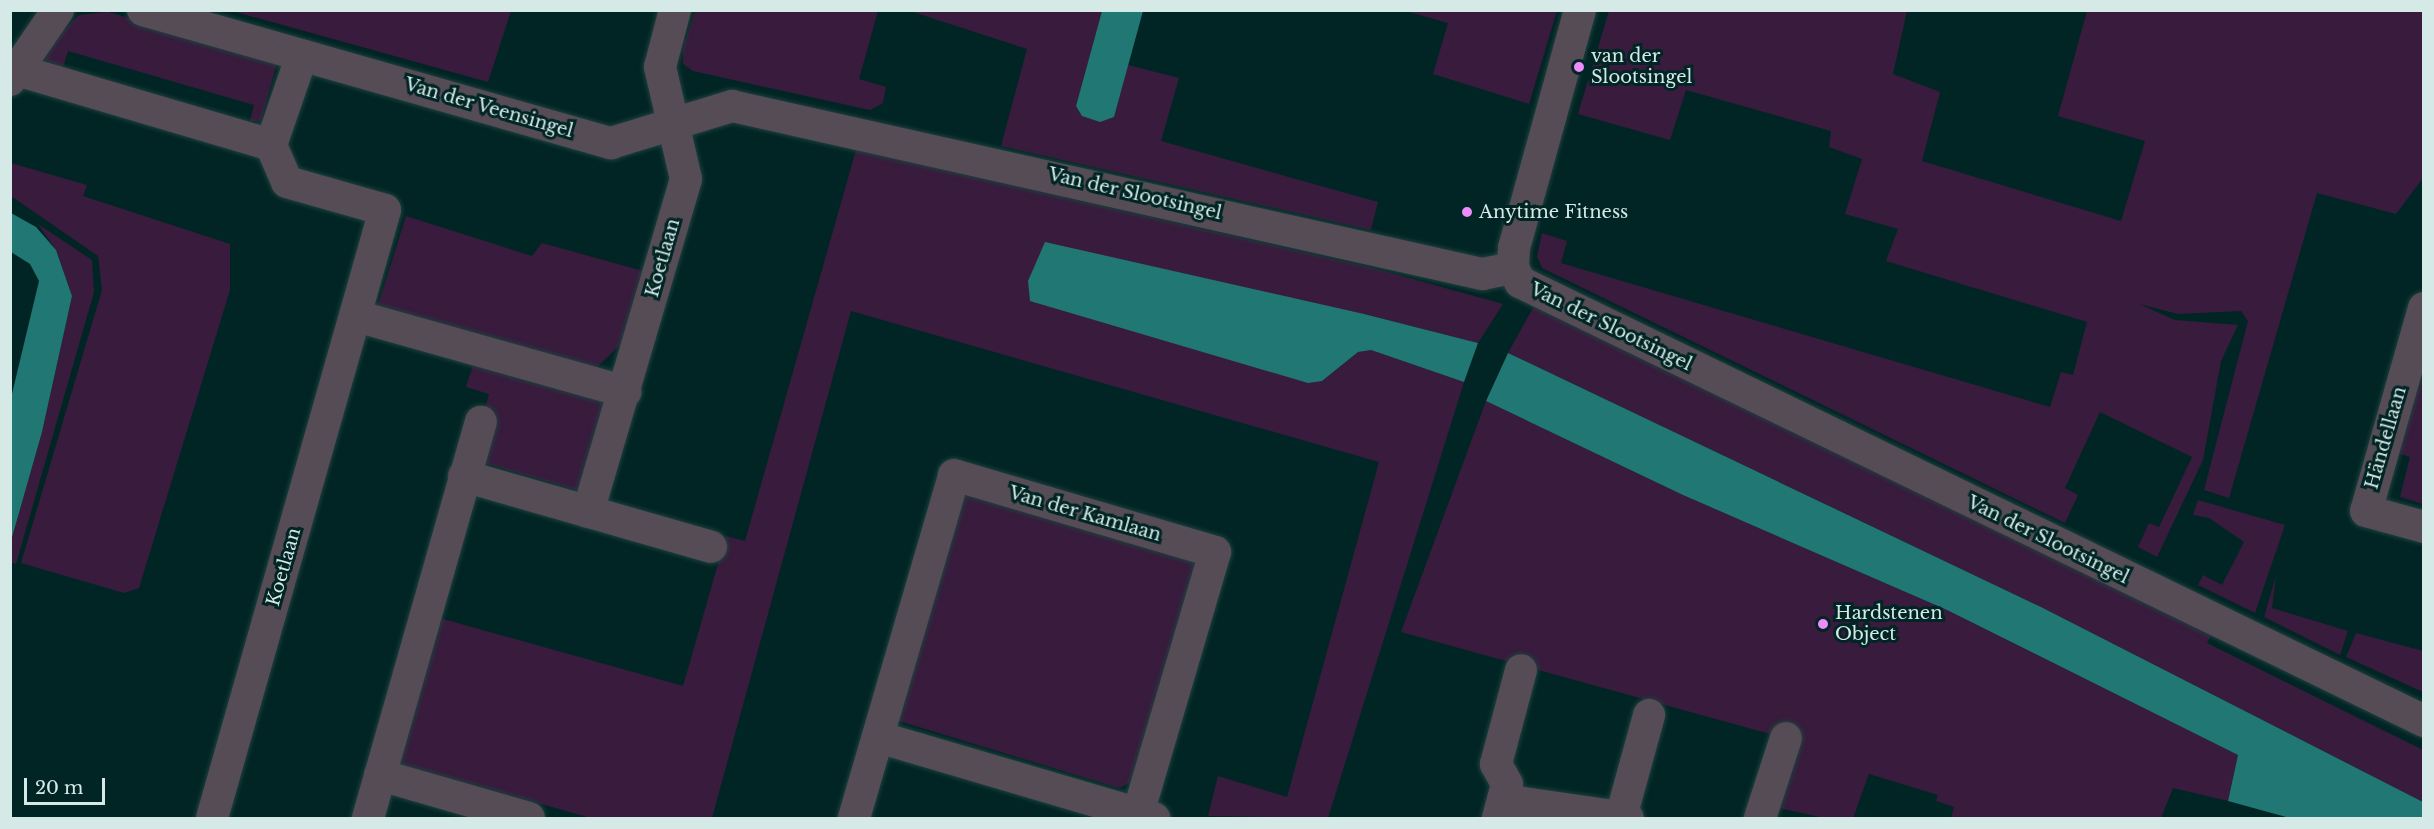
<!DOCTYPE html>
<html>
<head>
<meta charset="utf-8">
<style>
	body { margin:0 }
	#map { position:relative; width:2434px; height:829px; overflow:hidden; background:#002524; font-family:"Libre Baskerville",serif }
	div>[style] { position:absolute }
	.green>* { inset:0; background:#391b3d }
	.water>* { inset:0; background:#207773 }
	.roads { filter:drop-shadow(0 0 2px #1e403f) drop-shadow(0 0 2px #1e403f) }
	.minor>* { height:32px; margin:-16px; padding:0 16px; transform-origin:16px; border-radius:16px; background:#554c56 }
	.dots>* { width:16px; height:16px; translate:-50% -50%; box-sizing:border-box; border:3px solid #002524; border-radius:50% }
	span { translate:-50% -50%; white-space:nowrap; text-align:center; line-height:1.15; -webkit-text-stroke:6px #002524; paint-order:stroke }
	.poi-label { font-size:18px; color:#d5e9e7 }
	.left { translate:0 -50%; text-align:left }
	.street-label { font-size:18px; color:#d5e9e7 }
	.frame { position:absolute; inset:0; border:12px solid #d5e9e7; pointer-events:none }
	.scale { position:absolute; left:24px; top:778px; width:81px; height:27px; box-sizing:border-box; border:3px solid #d5e9e7; border-top:0; padding-left:8px; font-size:18px; line-height:21px; white-space:nowrap; color:#d5e9e7; -webkit-text-stroke:4px #002524; paint-order:stroke }
</style>
</head>
<body>
<div id="map">
	<div class="green">
		<div style="clip-path:polygon(232px 11px,511px 10px,511px 11px,488px 82px)"></div>
		<div style="clip-path:polygon(695px 11px,878px 11px,859px 79px,886px 87px,883px 103px,870px 110px,693px 71px,683px 64px,683px 48px)"></div>
		<div style="clip-path:polygon(910px 11px,1102px 11px,1076px 106px,1114px 117px,1128px 65px,1179px 78px,1161px 141px,1378px 202px,1371px 230px,1001px 146px,1027px 49px)"></div>
		<div style="clip-path:polygon(1406px 11px,1557px 11px,1529px 104px,1433px 74px,1448px 23px)"></div>
		<div style="clip-path:polygon(1609px 11px,1907px 11px,1893px 74px,1940px 92px,1922px 161px,2121px 221px,2145px 141px,2058px 116px,2087px 11px,2423px 11px,2423px 178px,2396px 214px,2317px 193px,2229px 498px,2204px 490px,2248px 321px,2241px 311px,2178px 314px,2139px 304px,2175px 320px,2238px 325px,2221px 361px,2203px 460px,2157px 557px,2138px 547px,2149px 523px,2159px 527px,2192px 457px,2100px 412px,2065px 488px,2078px 495px,2065px 523px,1542px 268px,1537px 256px,1542px 233px,1567px 241px,1561px 263px,2050px 407px,2061px 372px,2073px 375px,2087px 322px,1886px 261px,1898px 229px,1845px 214px,1862px 159px,1829px 147px,1831px 131px,1686px 90px,1670px 140px,1578px 114px)"></div>
		<div style="clip-path:polygon(108px 12px,278px 59px,261px 121px,250px 121px,254px 105px,68px 51px,63px 67px,45px 61px,43px 51px,79px 15px)"></div>
		<div style="clip-path:polygon(856px 150px,1373px 268px,1503px 304px,1478px 343px,1364px 314px,1322px 381px,1358px 352px,1371px 350px,1464px 382px,1328px 818px,1208px 816px,1218px 776px,1287px 797px,1379px 462px,851px 311px,712px 818px,591px 818px,389px 761px,429px 615px,683px 686px,726px 536px,745px 541px)"></div>
		<div style="clip-path:polygon(11px 163px,87px 185px,83px 196px,230px 244px,230px 290px,139px 588px,124px 593px,21px 563px,102px 290px,98px 256px,11px 196px)"></div>
		<div style="clip-path:polygon(406px 216px,532px 256px,542px 243px,643px 271px,623px 342px,595px 369px,378px 305px)"></div>
		<div style="clip-path:polygon(38px 224px,92px 260px,94px 292px,16px 564px,11px 562px,11px 541px,42px 432px,72px 296px,56px 250px)"></div>
		<div style="clip-path:polygon(1534px 306px,2212px 633px,2207px 643px,2423px 750px,2423px 802px,2041px 607px,1508px 353px)"></div>
		<div style="clip-path:polygon(475px 359px,618px 395px,579px 491px,471px 459px,489px 394px,466px 387px)"></div>
		<div style="clip-path:polygon(2421px 370px,2424px 372px,2423px 504px,2400px 497px,2410px 457px,2397px 453px)"></div>
		<div style="clip-path:polygon(1486px 401px,1683px 495px,1947px 610px,2238px 755px,2228px 801px,2173px 788px,2161px 818px,1951px 818px,1954px 807px,1936px 801px,1938px 795px,1869px 774px,1853px 818px,1824px 818px,1775px 807px,1792px 740px,1401px 632px)"></div>
		<div style="clip-path:polygon(963px 487px,1197px 558px,1132px 782px,1119px 788px,899px 721px)"></div>
		<div style="clip-path:polygon(2198px 500px,2285px 525px,2255px 613px,2198px 585px,2203px 575px,2222px 585px,2244px 542px,2209px 518px,2193px 515px)"></div>
		<div style="clip-path:polygon(2276px 576px,2272px 608px,2348px 631px,2340px 655px,2264px 617px)"></div>
		<div style="clip-path:polygon(2356px 633px,2423px 651px,2423px 692px,2346px 657px)"></div>
	</div>
	<div class="water">
		<div style="clip-path:polygon(1102px 11px,1143px 11px,1114px 117px,1100px 122px,1082px 116px,1076px 106px)"></div>
		<div style="clip-path:polygon(11px 213px,36px 227px,56px 250px,72px 296px,42px 432px,11px 541px,11px 398px,39px 281px,30px 264px,11px 252px)"></div>
		<div style="clip-path:polygon(1045px 242px,1364px 314px,1478px 343px,1464px 382px,1371px 350px,1358px 352px,1322px 381px,1308px 383px,1030px 301px,1028px 281px)"></div>
		<div style="clip-path:polygon(1508px 353px,2041px 607px,2423px 802px,2423px 818px,2290px 818px,2228px 801px,2238px 755px,1947px 610px,1683px 495px,1486px 401px)"></div>
	</div>
	<div class="roads">
		<div class="minor">
			<div style="left:143px;top:10px;width:487px;rotate:15.9deg"></div>
			<div style="left:611px;top:143px;width:127px;rotate:-17deg"></div>
			<div style="left:732px;top:106px;width:769px;rotate:12.63deg"></div>
			<div style="left:1482px;top:274px;width:32px;rotate:-11deg"></div>
			<div style="left:1580px;top:10px;width:247px;rotate:105.5deg"></div>
			<div style="left:1514px;top:248px;width:20px;rotate:93deg"></div>
			<div style="left:1513px;top:268px;width:16px;rotate:63deg"></div>
			<div style="left:1520px;top:282px;width:1005px;rotate:25.9deg"></div>
			<div style="left:10px;top:68px;width:272px;rotate:16.4deg"></div>
			<div style="left:271px;top:145px;width:40px;rotate:66.6deg"></div>
			<div style="left:287px;top:182px;width:102px;rotate:15.9deg"></div>
			<div style="left:385px;top:210px;width:632px;rotate:105.88deg"></div>
			<div style="left:10px;top:80px;width:85px;rotate:-55.6deg"></div>
			<div style="left:271px;top:145px;width:95px;rotate:-71deg"></div>
			<div style="left:2424px;top:308px;width:211px;rotate:105.9deg"></div>
			<div style="left:2366px;top:511px;width:60px;rotate:15.4deg"></div>
			<div style="left:356px;top:316px;width:280px;rotate:15.7deg"></div>
			<div style="left:464px;top:476px;width:257px;rotate:16deg"></div>
			<div style="left:588px;top:512px;width:347px;rotate:-73.6deg"></div>
			<div style="left:686px;top:179px;width:115px;rotate:-103.1deg"></div>
			<div style="left:660px;top:67px;width:59px;rotate:-75.3deg"></div>
			<div style="left:878px;top:737px;width:288px;rotate:16.4deg"></div>
			<div style="left:380px;top:775px;width:155px;rotate:16.1deg"></div>
			<div style="left:1503px;top:800px;width:126px;rotate:8.2deg"></div>
			<div style="left:1621px;top:817px;width:106px;rotate:-74.6deg"></div>
			<div style="left:368px;top:818px;width:412px;rotate:-74.1deg"></div>
			<div style="left:854px;top:818px;width:357px;rotate:-73.7deg"></div>
			<div style="left:954px;top:475px;width:272px;rotate:16.4deg"></div>
			<div style="left:1215px;top:552px;width:273px;rotate:106.4deg"></div>
			<div style="left:1498px;top:818px;width:35px;rotate:-75deg"></div>
			<div style="left:1507px;top:784px;width:23px;rotate:-119deg"></div>
			<div style="left:1496px;top:764px;width:97px;rotate:-75.1deg"></div>
			<div style="left:1760px;top:818px;width:84px;rotate:-72deg"></div>
		</div>
	</div>
	<div class="dots">
		<div style="left:1579px;top:67px;background:#ec8cfa"></div>
		<div style="left:1467px;top:212px;background:#ec8cfa"></div>
		<div style="left:1823px;top:624px;background:#ec8cfa"></div>
	</div>
	<div class="poi-label">
		<span class="left" style="left:1591px;top:67px">van der<br>Slootsingel</span>
		<span class="left" style="left:1479px;top:212px">Anytime Fitness</span>
		<span class="left" style="left:1835px;top:624px">Hardstenen<br>Object</span>
	</div>
	<div class="street-label">
		<span style="left:489px;top:108px;rotate:16deg">Van der Veensingel</span>
		<span style="left:1135px;top:194px;rotate:13deg">Van der Slootsingel</span>
		<span style="left:663px;top:258px;rotate:-74deg">Koetlaan</span>
		<span style="left:1611px;top:327px;rotate:26deg">Van der Slootsingel</span>
		<span style="left:2386px;top:438px;rotate:-74deg">Händellaan</span>
		<span style="left:1085px;top:514px;rotate:16deg">Van der Kamlaan</span>
		<span style="left:2048px;top:540px;rotate:26deg">Van der Slootsingel</span>
		<span style="left:284px;top:567px;rotate:-74deg">Koetlaan</span>
	</div>
	<div class="frame"></div>
	<div class="scale">20 m</div>
</div>
</body>
</html>
